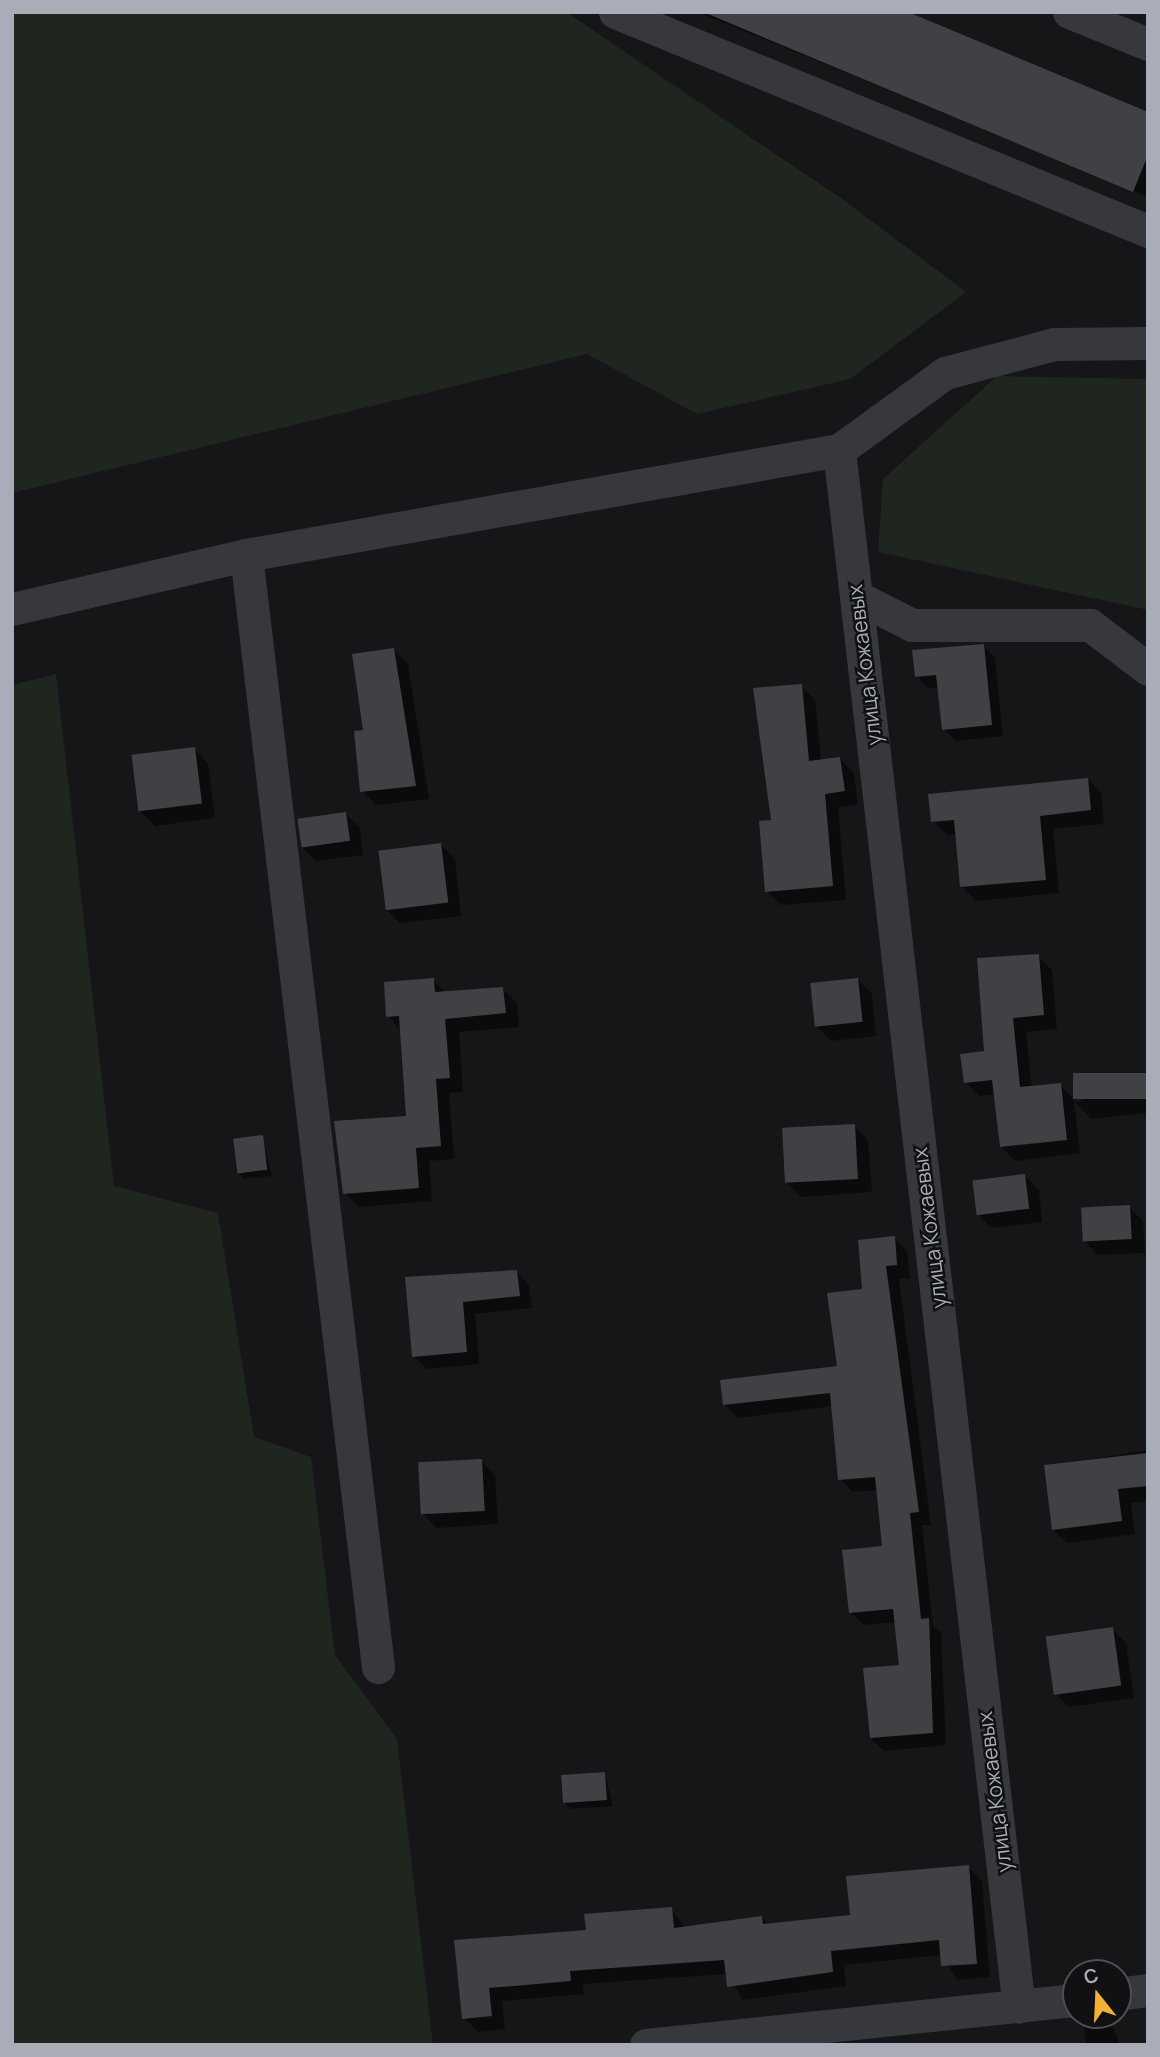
<!DOCTYPE html>
<html>
<head>
<meta charset="utf-8">
<style>
	body { margin:0 }
	#map { position:relative; width:1160px; height:2057px; overflow:hidden; background:#161618; font-family:Manrope,sans-serif }
	div>[style] { position:absolute }
	.green>* { inset:0; background:#1e261f }
	.shadow>* { inset:0; background:#0007 }
	.building>* { inset:0; background:#404145; transform-origin:0 0 }
	.minor>* { height:33px; margin:-16.5px; padding:0 16.5px; transform-origin:16.5px; border-radius:16.5px; background:#37383d }
	span { translate:-50% -50%; white-space:nowrap; text-align:center; line-height:1.15; -webkit-text-stroke:5px #111113; paint-order:stroke }
	.street-label { font-size:21px; color:#a8adb8 }
	.frame { position:absolute; inset:0; border:14px solid #a8adb8; pointer-events:none }
	.north { position:absolute; left:1062px; top:1959px; width:70px; height:70px; box-sizing:border-box; background:#111113; border:2px solid #4d4f55; border-radius:50%; rotate:342deg; font-size:19px; font-weight:700; line-height:28px; text-align:center; color:#a8adb8 }
	.north::after { content:''; display:block; margin:auto; width:24px; height:32px; background:#f2b134; clip-path:polygon(50% 0,100% 100%,50% 72%,0 100%) }
</style>
</head>
<body>
<div id="map">
	<div class="green">
		<div style="clip-path:polygon(12px 12px,566px 12px,842px 199px,966px 292px,850px 379px,697px 414px,587px 354px,12px 493px)"></div>
		<div style="clip-path:polygon(997px 376px,1148px 379px,1148px 610px,878px 552px,883px 479px)"></div>
		<div style="clip-path:polygon(56px 674px,114px 1186px,218px 1213px,254px 1437px,311px 1457px,335px 1655px,397px 1739px,433px 2045px,12px 2045px,12px 685px)"></div>
	</div>
	<div class="shadow">
		<div style="clip-path:polygon(698px 12px,903px 12px,1148px 114px,1148px 197px)"></div>
		<div style="clip-path:polygon(984px 646px,995px 658px,1003px 736px,956px 741px,944px 729px,939px 687px,928px 688px,917px 676px)"></div>
		<div style="clip-path:polygon(394px 650px,408px 664px,429px 799px,376px 805px,362px 791px,365px 731px)"></div>
		<div style="clip-path:polygon(801px 686px,815px 700px,821px 761px,840px 759px,854px 773px,858px 805px,838px 807px,846px 900px,781px 905px,767px 891px,773px 821px)"></div>
		<div style="clip-path:polygon(194px 749px,208px 763px,215px 818px,155px 826px,141px 812px)"></div>
		<div style="clip-path:polygon(1088px 779px,1101px 793px,1104px 824px,1053px 829px,1059px 893px,976px 901px,962px 887px,957px 834px,947px 835px,933px 821px)"></div>
		<div style="clip-path:polygon(346px 814px,360px 828px,363px 855px,316px 861px,302px 847px)"></div>
		<div style="clip-path:polygon(441px 845px,455px 859px,461px 916px,400px 923px,386px 909px)"></div>
		<div style="clip-path:polygon(1038px 956px,1052px 970px,1057px 1029px,1026px 1032px,1032px 1088px,1060px 1085px,1077px 1102px,1148px 1075px,1148px 1113px,1091px 1119px,1074px 1101px,1080px 1153px,1015px 1161px,1001px 1147px,995px 1094px,979px 1096px,965px 1082px)"></div>
		<div style="clip-path:polygon(433px 980px,446px 993px,503px 989px,517px 1003px,519px 1027px,459px 1032px,463px 1092px,449px 1093px,454px 1159px,429px 1161px,432px 1201px,359px 1207px,345px 1193px,408px 1117px,402px 1031px,388px 1016px)"></div>
		<div style="clip-path:polygon(858px 980px,872px 994px,876px 1036px,831px 1041px,817px 1027px)"></div>
		<div style="clip-path:polygon(854px 1126px,868px 1140px,872px 1192px,801px 1197px,787px 1183px)"></div>
		<div style="clip-path:polygon(262px 1137px,272px 1176px,244px 1179px,238px 1172px)"></div>
		<div style="clip-path:polygon(1025px 1176px,1039px 1190px,1042px 1222px,991px 1228px,977px 1214px)"></div>
		<div style="clip-path:polygon(1129px 1207px,1143px 1221px,1145px 1253px,1098px 1255px,1084px 1241px)"></div>
		<div style="clip-path:polygon(894px 1238px,907px 1251px,910px 1278px,899px 1279px,931px 1525px,922px 1525px,933px 1625px,941px 1633px,946px 1745px,884px 1751px,871px 1738px,900px 1666px,896px 1622px,864px 1625px,850px 1612px,884px 1547px,878px 1490px,853px 1492px,840px 1479px,833px 1406px,738px 1418px,725px 1405px,839px 1368px,864px 1290px)"></div>
		<div style="clip-path:polygon(517px 1272px,529px 1285px,532px 1308px,475px 1314px,479px 1364px,427px 1369px,414px 1356px,407px 1278px)"></div>
		<div style="clip-path:polygon(1148px 1450px,1148px 1501px,1131px 1503px,1135px 1534px,1067px 1543px,1053px 1529px,1045px 1467px)"></div>
		<div style="clip-path:polygon(481px 1461px,495px 1475px,498px 1524px,437px 1528px,423px 1514px)"></div>
		<div style="clip-path:polygon(1112px 1629px,1126px 1643px,1134px 1698px,1069px 1707px,1055px 1693px)"></div>
		<div style="clip-path:polygon(605px 1774px,613px 1806px,571px 1809px,564px 1803px)"></div>
		<div style="clip-path:polygon(968px 1867px,982px 1881px,990px 1977px,957px 1980px,942px 1955px,844px 1965px,846px 1986px,743px 2000px,727px 1974px,583px 1984px,584px 1994px,502px 2001px,505px 2029px,478px 2032px,464px 2018px,456px 1942px,587px 1931px,671px 1909px,686px 1928px,762px 1918px,769px 1925px,852px 1917px)"></div>
		<div style="clip-path:polygon(1112px 2024px,1120px 2045px,1086px 2045px,1084px 2026px)"></div>
	</div>
	<div class="building">
		<div style="clip-path:polygon(703px 12px,908px 12px,1148px 112px,1148px 155px,1133px 192px)"></div>
		<div style="clip-path:polygon(984px 644px,992px 725px,942px 730px,936px 675px,915px 677px,912px 650px)"></div>
		<div style="clip-path:polygon(394px 648px,416px 786px,360px 792px,354px 731px,363px 730px,352px 654px)"></div>
		<div style="clip-path:polygon(802px 684px,809px 761px,840px 757px,845px 791px,825px 794px,833px 886px,765px 892px,759px 821px,771px 820px,753px 688px)"></div>
		<div style="left:195px;top:747px;width:57px;height:64px;rotate:83deg"></div>
		<div style="clip-path:polygon(1088px 778px,1091px 810px,1040px 816px,1046px 880px,960px 887px,954px 820px,931px 822px,928px 794px)"></div>
		<div style="left:346px;top:812px;width:29px;height:49px;rotate:82deg"></div>
		<div style="left:441px;top:843px;width:60px;height:63px;rotate:83deg"></div>
		<div style="clip-path:polygon(1039px 954px,1044px 1015px,1013px 1018px,1020px 1087px,1061px 1083px,1067px 1140px,1000px 1147px,992px 1080px,964px 1083px,960px 1054px,984px 1051px,977px 958px)"></div>
		<div style="clip-path:polygon(434px 978px,435px 992px,503px 987px,506px 1013px,445px 1019px,450px 1078px,436px 1079px,441px 1146px,416px 1148px,419px 1188px,343px 1194px,334px 1121px,406px 1116px,399px 1016px,386px 1017px,384px 982px)"></div>
		<div style="left:858px;top:978px;width:44px;height:48px;rotate:84deg"></div>
		<div style="left:1148px;top:1073px;width:26px;height:75px;rotate:90deg"></div>
		<div style="left:855px;top:1124px;width:55px;height:73px;rotate:87deg"></div>
		<div style="left:263px;top:1135px;width:35px;height:30px;rotate:83deg"></div>
		<div style="left:1025px;top:1174px;width:35px;height:53px;rotate:83deg"></div>
		<div style="left:1130px;top:1205px;width:34px;height:49px;rotate:87deg"></div>
		<div style="clip-path:polygon(895px 1236px,897px 1265px,886px 1266px,919px 1512px,910px 1513px,921px 1619px,929px 1618px,933px 1733px,870px 1738px,863px 1668px,899px 1665px,893px 1609px,849px 1613px,842px 1550px,882px 1546px,875px 1477px,838px 1480px,830px 1393px,723px 1405px,720px 1380px,837px 1366px,827px 1293px,862px 1289px,858px 1240px)"></div>
		<div style="clip-path:polygon(517px 1270px,520px 1296px,463px 1302px,467px 1352px,412px 1357px,405px 1277px)"></div>
		<div style="clip-path:polygon(1148px 1453px,1148px 1486px,1118px 1489px,1122px 1521px,1052px 1530px,1044px 1465px)"></div>
		<div style="left:482px;top:1459px;width:52px;height:64px;rotate:87deg"></div>
		<div style="left:1113px;top:1627px;width:59px;height:68px;rotate:82deg"></div>
		<div style="left:605px;top:1772px;width:28px;height:44px;rotate:86deg"></div>
		<div style="clip-path:polygon(969px 1865px,977px 1964px,941px 1966px,939px 1940px,831px 1951px,833px 1972px,727px 1987px,724px 1960px,570px 1971px,571px 1981px,489px 1988px,492px 2016px,462px 2019px,454px 1940px,586px 1930px,584px 1914px,672px 1907px,674px 1928px,762px 1916px,763px 1924px,850px 1915px,846px 1876px)"></div>
	</div>
	<div class="minor">
		<div style="left:615px;top:12px;width:576px;rotate:22.34deg"></div>
		<div style="left:1069px;top:12px;width:85px;rotate:22.1deg"></div>
		<div style="left:839px;top:450px;width:1567px;rotate:83.41deg"></div>
		<div style="left:246px;top:555px;width:1120px;rotate:83.23deg"></div>
		<div style="left:857px;top:597px;width:62px;rotate:27deg"></div>
		<div style="left:912px;top:625px;width:178px"></div>
		<div style="left:1090px;top:625px;width:73px;rotate:37.2deg"></div>
		<div style="left:12px;top:609px;width:240px;rotate:-13deg"></div>
		<div style="left:246px;top:555px;width:602px;rotate:-10.04deg"></div>
		<div style="left:839px;top:450px;width:131px;rotate:-36deg"></div>
		<div style="left:945px;top:373px;width:113px;rotate:-14.9deg"></div>
		<div style="left:1054px;top:344px;width:94px;rotate:-0.6deg"></div>
		<div style="left:1118px;top:1994px;width:30px;rotate:-8deg"></div>
		<div style="left:646px;top:2045px;width:432px;rotate:-6deg"></div>
	</div>
	<div class="street-label">
		<span style="left:864px;top:665px;rotate:-97deg">улица Кожаевых</span>
		<span style="left:929px;top:1228px;rotate:-97deg">улица Кожаевых</span>
		<span style="left:994px;top:1792px;rotate:-97deg">улица Кожаевых</span>
	</div>
	<div class="frame"></div>
	<div class="north">С</div>
</div>
</body>
</html>
